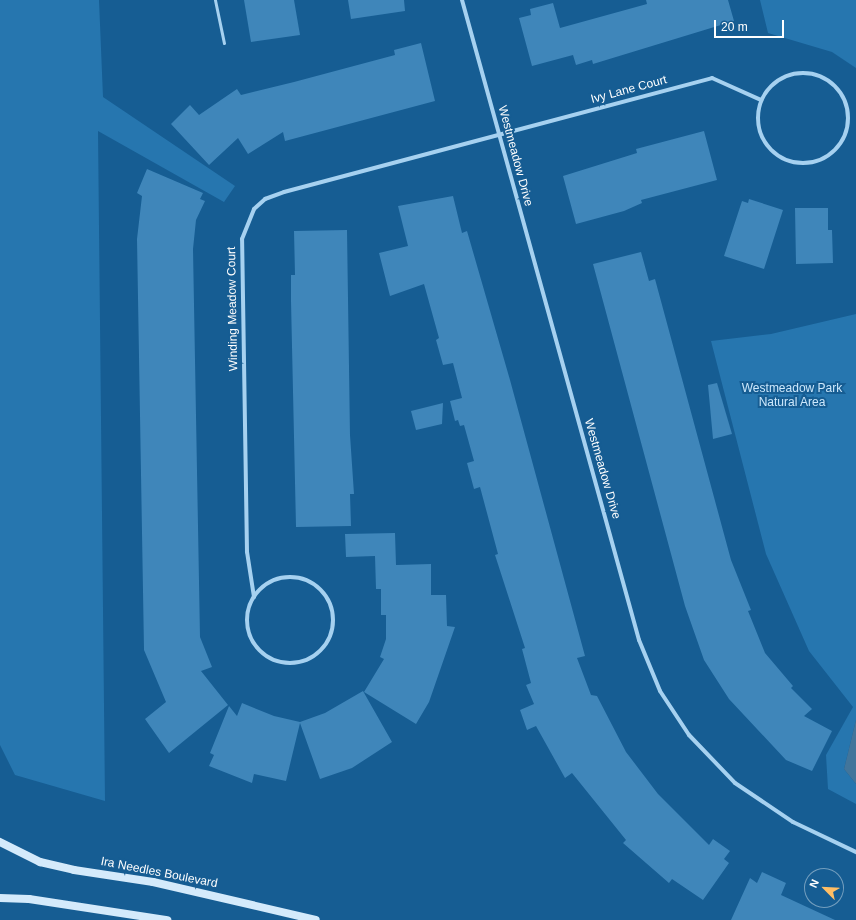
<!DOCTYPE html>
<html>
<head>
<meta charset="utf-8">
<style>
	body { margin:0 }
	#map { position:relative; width:856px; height:920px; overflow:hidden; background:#165d93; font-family:Arial,sans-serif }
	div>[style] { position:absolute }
	.green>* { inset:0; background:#2676af }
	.water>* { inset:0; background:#42759b }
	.building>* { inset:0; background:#3f86ba }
	.service>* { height:3px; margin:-1.5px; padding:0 1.5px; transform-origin:1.5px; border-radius:1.5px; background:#a6d1f0 }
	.minor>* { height:4px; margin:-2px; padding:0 2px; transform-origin:2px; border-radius:2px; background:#a6d1f0 }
	.minor>.ring { margin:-2px; padding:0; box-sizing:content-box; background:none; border:4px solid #a6d1f0; border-radius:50% }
	.secondary>* { height:8px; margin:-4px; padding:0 4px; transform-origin:4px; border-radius:4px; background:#d4eafb }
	span { translate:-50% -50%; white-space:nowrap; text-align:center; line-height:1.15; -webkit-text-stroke:4px #165d93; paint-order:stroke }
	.street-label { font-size:12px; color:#fff }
	.park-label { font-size:12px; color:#cde8fc }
	.north { position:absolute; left:804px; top:868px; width:40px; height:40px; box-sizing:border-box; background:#165d93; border:1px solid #739ebe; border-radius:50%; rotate:294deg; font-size:11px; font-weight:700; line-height:16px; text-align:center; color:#fff }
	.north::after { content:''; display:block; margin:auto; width:14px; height:18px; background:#ffbe65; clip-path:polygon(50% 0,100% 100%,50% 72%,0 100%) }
	.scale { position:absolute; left:714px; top:20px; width:70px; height:18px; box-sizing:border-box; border:2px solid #fff; border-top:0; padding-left:5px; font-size:12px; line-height:14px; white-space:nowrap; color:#fff; -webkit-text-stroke:3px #165d93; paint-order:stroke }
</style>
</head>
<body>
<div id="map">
	<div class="green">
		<div style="clip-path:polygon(0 0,99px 0,103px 97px,235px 186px,224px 202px,98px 131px,105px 801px,15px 775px,0 745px)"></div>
		<div style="clip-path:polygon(760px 0,856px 0,856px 68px,832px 52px,768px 33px)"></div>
		<div style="clip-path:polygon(856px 314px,856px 720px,844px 769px,856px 784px,856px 804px,828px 789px,826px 755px,853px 707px,809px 651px,766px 554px,711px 341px,771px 334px)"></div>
	</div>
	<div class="water">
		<div style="clip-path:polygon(856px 720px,856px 784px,844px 769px)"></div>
	</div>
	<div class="building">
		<div style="clip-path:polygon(244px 0,294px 0,300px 35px,251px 42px)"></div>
		<div style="clip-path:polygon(348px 0,404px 0,405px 11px,351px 19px)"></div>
		<div style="clip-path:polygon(646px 0,728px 0,734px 21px,593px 64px,592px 60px,576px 65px,573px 55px,532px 66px,519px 18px,531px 15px,530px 9px,553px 3px,560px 28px,647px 4px)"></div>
		<div style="clip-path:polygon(421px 43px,435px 101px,285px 141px,283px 132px,248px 154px,238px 138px,209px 165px,171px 124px,190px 105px,199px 115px,237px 89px,241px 95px,294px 82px,395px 55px,394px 50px)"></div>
		<div style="clip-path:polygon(704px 131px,717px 180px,641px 200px,642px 203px,624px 211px,576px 224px,563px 176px,637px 153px,636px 149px)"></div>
		<div style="clip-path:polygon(147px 169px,203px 193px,200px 199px,205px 201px,196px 220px,193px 249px,200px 637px,212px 667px,201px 671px,228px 705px,169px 753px,145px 719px,166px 702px,144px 650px,137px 239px,142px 196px,137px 193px)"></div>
		<div style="clip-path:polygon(453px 196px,462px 233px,467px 231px,510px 380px,585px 656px,577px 658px,591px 695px,597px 696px,626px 752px,658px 794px,709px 845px,713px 839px,730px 851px,724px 859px,729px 863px,703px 900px,672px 879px,669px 883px,623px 843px,626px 840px,572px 773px,565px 778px,536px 726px,527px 730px,520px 710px,534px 704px,526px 685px,531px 683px,522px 649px,525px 648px,495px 555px,498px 554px,480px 487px,474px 489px,467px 463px,474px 461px,464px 425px,460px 426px,458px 420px,455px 421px,450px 401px,462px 398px,453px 363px,443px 365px,436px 340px,439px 338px,424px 284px,390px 296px,379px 253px,408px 246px,398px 206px)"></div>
		<div style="clip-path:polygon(749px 199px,783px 210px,764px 269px,724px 256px,742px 201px,748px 203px)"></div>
		<div style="clip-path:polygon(795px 208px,828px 208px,828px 230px,832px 230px,833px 263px,796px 264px)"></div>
		<div style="clip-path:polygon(347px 230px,350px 435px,354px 494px,350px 494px,351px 526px,296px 527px,291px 301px,291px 275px,295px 275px,294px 231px)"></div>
		<div style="clip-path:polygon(641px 252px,649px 281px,655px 279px,731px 560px,751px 610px,748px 611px,765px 653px,793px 686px,791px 688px,812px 709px,804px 716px,832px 731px,812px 771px,786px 760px,729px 699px,704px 660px,685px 606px,593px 264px)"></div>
		<div style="clip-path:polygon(717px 383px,732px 434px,713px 439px,708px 385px)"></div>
		<div style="clip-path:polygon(443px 403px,442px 424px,416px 430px,411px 411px)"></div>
		<div style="clip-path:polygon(395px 533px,396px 565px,431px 564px,431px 595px,446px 595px,447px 626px,455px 627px,429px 702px,416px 724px,364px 692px,384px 659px,380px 657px,386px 639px,386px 615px,381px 615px,381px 589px,376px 589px,375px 556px,346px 557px,345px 534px)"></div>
		<div style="clip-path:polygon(363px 691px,392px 742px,352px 768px,320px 779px,300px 723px,286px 781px,254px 774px,252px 783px,209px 766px,214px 755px,210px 753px,229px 706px,237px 716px,242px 703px,274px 716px,300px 722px,325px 713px)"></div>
		<div style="clip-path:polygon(762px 872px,786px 883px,781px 895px,835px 920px,731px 920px,750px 878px,757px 883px)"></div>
	</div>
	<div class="service">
		<div style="left:215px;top:0;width:44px;rotate:78.2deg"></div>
	</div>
	<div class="minor">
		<div style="left:462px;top:0;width:664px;rotate:74.54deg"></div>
		<div style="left:639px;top:640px;width:55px;rotate:67.6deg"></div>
		<div style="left:660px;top:691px;width:53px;rotate:56.6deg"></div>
		<div style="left:689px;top:735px;width:66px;rotate:46.2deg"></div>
		<div style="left:735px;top:783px;width:70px;rotate:33.9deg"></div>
		<div style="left:793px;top:822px;width:70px;rotate:25.5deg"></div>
		<div class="ring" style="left:758px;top:73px;width:86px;height:86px"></div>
		<div class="ring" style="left:247px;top:577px;width:82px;height:82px"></div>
		<div style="left:254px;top:597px;width:46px;rotate:-98.8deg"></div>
		<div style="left:247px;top:552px;width:313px;rotate:-90.9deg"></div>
		<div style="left:242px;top:239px;width:32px;rotate:-68deg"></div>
		<div style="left:254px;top:209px;width:15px;rotate:-42deg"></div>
		<div style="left:265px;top:199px;width:20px;rotate:-20deg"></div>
		<div style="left:284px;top:192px;width:443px;rotate:-14.9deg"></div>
		<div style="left:712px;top:78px;width:54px;rotate:24.2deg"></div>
	</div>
	<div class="secondary">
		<div style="left:0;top:842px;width:45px;rotate:26.6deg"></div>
		<div style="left:40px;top:862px;width:35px;rotate:13deg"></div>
		<div style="left:74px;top:870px;width:80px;rotate:8.6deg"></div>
		<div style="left:153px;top:882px;width:167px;rotate:13.1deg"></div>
		<div style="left:0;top:898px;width:29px;rotate:2deg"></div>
		<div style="left:29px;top:899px;width:140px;rotate:8.7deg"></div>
	</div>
	<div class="street-label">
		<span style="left:629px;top:90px;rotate:-15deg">Ivy Lane Court</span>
		<span style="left:515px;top:156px;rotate:75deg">Westmeadow Drive</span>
		<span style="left:233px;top:309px;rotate:-91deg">Winding Meadow Court</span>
		<span style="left:602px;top:469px;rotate:74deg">Westmeadow Drive</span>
		<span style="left:159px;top:873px;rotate:11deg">Ira Needles Boulevard</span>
	</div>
	<div class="park-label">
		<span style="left:792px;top:396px">Westmeadow Park<br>Natural Area</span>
	</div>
	<div class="north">N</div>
	<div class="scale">20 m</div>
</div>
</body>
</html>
